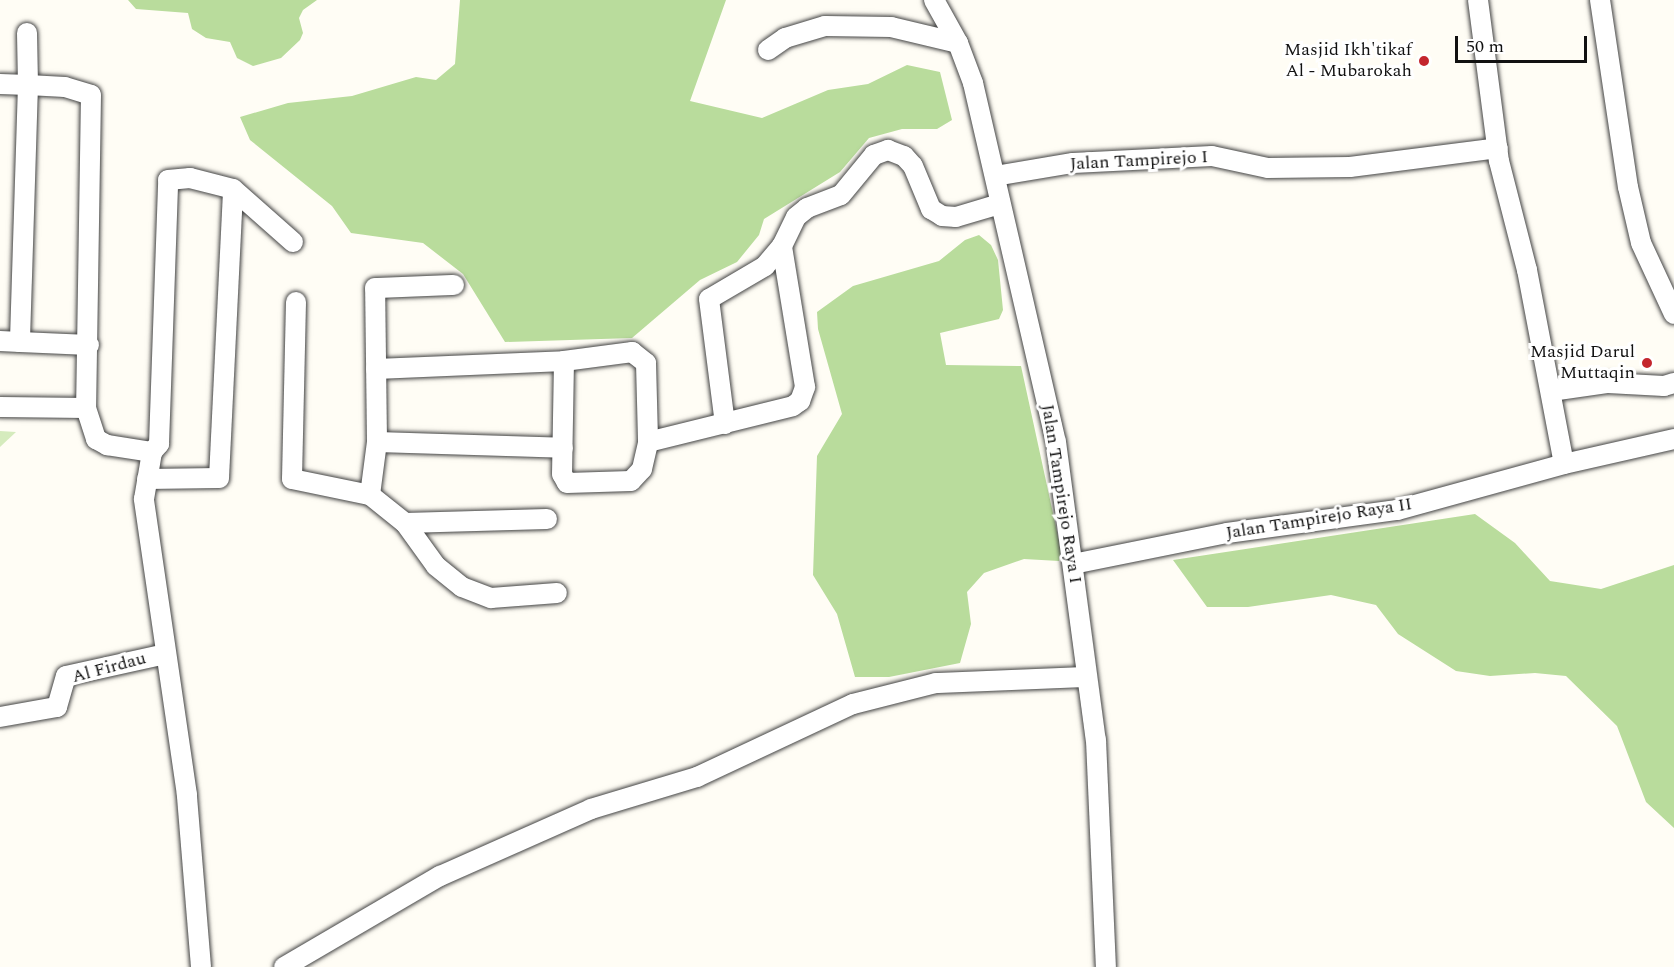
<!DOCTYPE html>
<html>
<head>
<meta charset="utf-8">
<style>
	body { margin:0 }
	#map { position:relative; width:1674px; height:967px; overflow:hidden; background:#fffdf5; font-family:Spectral,serif }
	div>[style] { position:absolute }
	.green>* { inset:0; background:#d5ebbd }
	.forest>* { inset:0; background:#b9dc9c }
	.roads { filter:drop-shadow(0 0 2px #444) drop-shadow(0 0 2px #444) }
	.minor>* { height:20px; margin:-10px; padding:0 10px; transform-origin:10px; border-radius:10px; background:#fff }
	.dots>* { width:16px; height:16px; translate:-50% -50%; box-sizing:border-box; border:3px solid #fff; border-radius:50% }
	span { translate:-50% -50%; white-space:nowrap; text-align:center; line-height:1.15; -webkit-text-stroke:6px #fff; paint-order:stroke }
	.poi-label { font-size:18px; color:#111 }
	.right { translate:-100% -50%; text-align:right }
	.street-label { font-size:18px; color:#111 }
	.scale { position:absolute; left:1455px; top:36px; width:132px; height:27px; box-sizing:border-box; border:3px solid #111; border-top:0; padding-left:8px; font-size:18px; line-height:21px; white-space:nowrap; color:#111; -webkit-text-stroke:4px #fff; paint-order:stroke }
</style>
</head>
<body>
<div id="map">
	<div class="green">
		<div style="clip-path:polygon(0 431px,16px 432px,0 447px)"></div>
	</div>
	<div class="forest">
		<div style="clip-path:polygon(128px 0,317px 0,303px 10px,299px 18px,303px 33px,300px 40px,281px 58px,253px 66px,237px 58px,230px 42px,206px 38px,192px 29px,188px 13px,136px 9px)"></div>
		<div style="clip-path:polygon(460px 0,726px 0,690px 101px,762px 118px,828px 90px,868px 84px,907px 65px,940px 72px,952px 120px,937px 129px,902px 129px,869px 138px,840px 172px,764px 219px,759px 235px,737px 262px,700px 280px,632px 338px,505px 342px,463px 274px,423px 243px,351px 233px,332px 206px,250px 140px,240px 117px,288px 103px,352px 96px,416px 77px,436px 80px,455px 64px)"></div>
		<div style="clip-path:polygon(979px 235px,991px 245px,998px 260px,1003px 310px,999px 319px,940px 333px,946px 365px,1021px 366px,1061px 550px,1059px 561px,1024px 559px,984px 573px,967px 592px,971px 624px,960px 663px,889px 677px,855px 677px,837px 614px,813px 575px,817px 456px,842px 414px,818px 329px,817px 312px,853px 286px,939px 261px,965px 240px)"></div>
		<div style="clip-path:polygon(1475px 514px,1515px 543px,1550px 581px,1601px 589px,1674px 565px,1674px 828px,1646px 802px,1617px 726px,1566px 676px,1535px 673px,1490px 676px,1456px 671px,1398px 634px,1376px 605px,1331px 595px,1248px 607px,1207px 607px,1173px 560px)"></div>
	</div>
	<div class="roads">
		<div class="minor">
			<div style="left:934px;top:0;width:49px;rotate:60.8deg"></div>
			<div style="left:958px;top:43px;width:43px;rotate:69.4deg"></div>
			<div style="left:973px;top:83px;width:368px;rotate:77deg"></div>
			<div style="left:1056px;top:442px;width:301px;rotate:82.4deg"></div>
			<div style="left:1096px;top:740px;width:227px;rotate:87.5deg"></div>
			<div style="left:1478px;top:0;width:162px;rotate:82.6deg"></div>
			<div style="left:1499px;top:161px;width:113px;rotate:75.6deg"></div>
			<div style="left:1527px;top:270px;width:197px;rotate:79.2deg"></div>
			<div style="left:1600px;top:0;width:189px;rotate:81.5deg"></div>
			<div style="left:1628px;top:187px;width:57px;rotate:76.9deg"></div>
			<div style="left:1641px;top:243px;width:78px;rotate:65.1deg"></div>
			<div style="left:27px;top:33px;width:52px;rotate:88.9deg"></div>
			<div style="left:28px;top:85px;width:37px;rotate:3deg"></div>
			<div style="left:65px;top:87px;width:27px;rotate:17deg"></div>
			<div style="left:91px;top:95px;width:313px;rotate:90.9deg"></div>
			<div style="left:86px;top:408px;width:33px;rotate:72deg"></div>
			<div style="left:96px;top:439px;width:13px;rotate:29deg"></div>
			<div style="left:107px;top:445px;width:46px;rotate:8.8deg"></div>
			<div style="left:768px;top:50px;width:21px;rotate:-35deg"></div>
			<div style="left:785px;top:38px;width:42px;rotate:-16.7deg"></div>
			<div style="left:825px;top:26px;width:66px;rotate:0.9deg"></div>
			<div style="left:891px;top:27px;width:69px;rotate:13.4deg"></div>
			<div style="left:0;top:84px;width:28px;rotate:2deg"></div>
			<div style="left:28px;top:85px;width:257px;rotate:91.8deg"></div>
			<div style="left:20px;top:342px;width:69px;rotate:2.5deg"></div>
			<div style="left:995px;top:176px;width:79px;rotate:-9.5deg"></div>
			<div style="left:1073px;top:163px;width:139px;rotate:-2.9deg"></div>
			<div style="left:1212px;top:156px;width:57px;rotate:12.1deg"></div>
			<div style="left:1268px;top:168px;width:82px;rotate:-0.7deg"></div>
			<div style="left:1350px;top:167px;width:149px;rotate:-7.3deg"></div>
			<div style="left:296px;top:302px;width:177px;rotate:91.3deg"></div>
			<div style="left:292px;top:479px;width:80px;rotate:11.6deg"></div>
			<div style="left:370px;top:495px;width:45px;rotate:38.7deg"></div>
			<div style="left:405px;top:523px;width:53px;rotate:54.2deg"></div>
			<div style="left:436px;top:566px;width:33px;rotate:39deg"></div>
			<div style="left:462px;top:587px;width:31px;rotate:21deg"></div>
			<div style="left:491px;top:598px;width:66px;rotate:-4.3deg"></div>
			<div style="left:0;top:341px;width:20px;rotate:3deg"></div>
			<div style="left:564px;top:361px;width:113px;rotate:91deg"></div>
			<div style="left:562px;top:474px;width:10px;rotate:61deg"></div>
			<div style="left:567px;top:483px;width:64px;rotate:-1.8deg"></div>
			<div style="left:631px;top:481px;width:16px;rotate:-47deg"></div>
			<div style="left:642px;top:469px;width:28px;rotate:-77deg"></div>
			<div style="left:648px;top:442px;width:149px;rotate:-13.9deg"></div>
			<div style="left:793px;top:406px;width:9px;rotate:-36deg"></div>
			<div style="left:800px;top:401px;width:15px;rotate:-70deg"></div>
			<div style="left:805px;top:387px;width:143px;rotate:-99.3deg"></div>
			<div style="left:376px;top:369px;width:188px;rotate:-2.4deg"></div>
			<div style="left:564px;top:361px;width:69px;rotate:-7.5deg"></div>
			<div style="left:632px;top:352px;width:18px;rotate:38deg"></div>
			<div style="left:646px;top:363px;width:79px;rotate:88.5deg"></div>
			<div style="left:1551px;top:391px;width:58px;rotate:-8deg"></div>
			<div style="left:1608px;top:383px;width:56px;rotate:3.1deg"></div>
			<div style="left:1664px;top:386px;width:10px;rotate:-17deg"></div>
			<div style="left:0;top:407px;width:86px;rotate:0.7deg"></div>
			<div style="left:725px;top:424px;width:126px;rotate:-97.3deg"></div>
			<div style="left:709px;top:299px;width:65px;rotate:-30.5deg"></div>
			<div style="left:765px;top:266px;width:26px;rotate:-50deg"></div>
			<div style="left:782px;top:246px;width:32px;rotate:-64deg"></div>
			<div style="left:796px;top:217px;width:14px;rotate:-39deg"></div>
			<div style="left:807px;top:208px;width:36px;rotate:-21deg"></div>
			<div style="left:841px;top:195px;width:52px;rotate:-50.5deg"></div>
			<div style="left:874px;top:155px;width:15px;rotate:-20deg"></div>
			<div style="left:888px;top:150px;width:17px;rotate:21deg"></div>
			<div style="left:904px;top:156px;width:13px;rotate:48deg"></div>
			<div style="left:913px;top:166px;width:47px;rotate:67.3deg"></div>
			<div style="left:931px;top:209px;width:13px;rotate:32deg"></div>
			<div style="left:942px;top:216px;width:14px;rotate:4deg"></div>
			<div style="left:956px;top:217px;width:46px;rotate:-16.5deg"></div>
			<div style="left:377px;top:442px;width:186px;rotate:1.8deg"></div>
			<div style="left:147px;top:479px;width:72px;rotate:-0.8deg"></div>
			<div style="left:219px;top:478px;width:289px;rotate:-87.2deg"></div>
			<div style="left:370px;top:495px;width:53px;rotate:-82.5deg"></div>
			<div style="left:377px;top:442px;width:154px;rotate:-90.7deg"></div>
			<div style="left:375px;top:288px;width:79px;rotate:-2.2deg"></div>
			<div style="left:405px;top:523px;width:142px;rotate:-1.6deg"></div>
			<div style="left:1073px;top:564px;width:157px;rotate:-11.4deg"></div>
			<div style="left:1227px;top:533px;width:172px;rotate:-7.7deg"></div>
			<div style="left:1397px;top:510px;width:173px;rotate:-15.4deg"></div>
			<div style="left:1564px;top:464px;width:113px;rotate:-12.8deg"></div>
			<div style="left:0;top:717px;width:58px;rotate:-10deg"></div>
			<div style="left:57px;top:707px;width:32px;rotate:-74deg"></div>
			<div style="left:66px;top:676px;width:102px;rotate:-12.4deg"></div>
			<div style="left:201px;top:967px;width:173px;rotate:-94.7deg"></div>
			<div style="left:187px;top:795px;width:299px;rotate:-98.3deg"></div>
			<div style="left:144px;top:499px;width:48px;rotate:-80.3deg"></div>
			<div style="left:152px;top:452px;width:11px;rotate:-49deg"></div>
			<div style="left:159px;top:444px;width:264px;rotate:-88deg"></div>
			<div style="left:168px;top:180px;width:22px;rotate:-5deg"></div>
			<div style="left:190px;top:178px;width:44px;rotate:14.3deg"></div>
			<div style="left:233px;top:189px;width:80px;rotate:41.5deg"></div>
			<div style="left:284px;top:967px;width:181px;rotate:-30.3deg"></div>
			<div style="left:440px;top:876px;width:165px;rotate:-23.9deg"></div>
			<div style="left:591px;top:809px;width:111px;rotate:-16.8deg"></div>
			<div style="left:697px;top:777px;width:172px;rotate:-25.1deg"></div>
			<div style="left:853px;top:704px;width:86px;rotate:-14.2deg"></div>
			<div style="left:936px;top:683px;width:151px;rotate:-2.3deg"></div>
		</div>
	</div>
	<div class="dots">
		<div style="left:1424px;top:61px;background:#c4262e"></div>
		<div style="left:1647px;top:363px;background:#c4262e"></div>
	</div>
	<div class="poi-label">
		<span class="right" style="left:1412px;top:61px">Masjid Ikh'tikaf<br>Al - Mubarokah</span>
		<span class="right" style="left:1635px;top:363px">Masjid Darul<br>Muttaqin</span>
	</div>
	<div class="street-label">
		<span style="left:1139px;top:161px;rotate:-3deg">Jalan Tampirejo I</span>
		<span style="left:1061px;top:494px;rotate:81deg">Jalan Tampirejo Raya I</span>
		<span style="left:1319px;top:519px;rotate:-9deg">Jalan Tampirejo Raya II</span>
		<span style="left:109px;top:668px;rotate:-15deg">Al Firdau</span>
	</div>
	<div class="scale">50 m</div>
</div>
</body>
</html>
